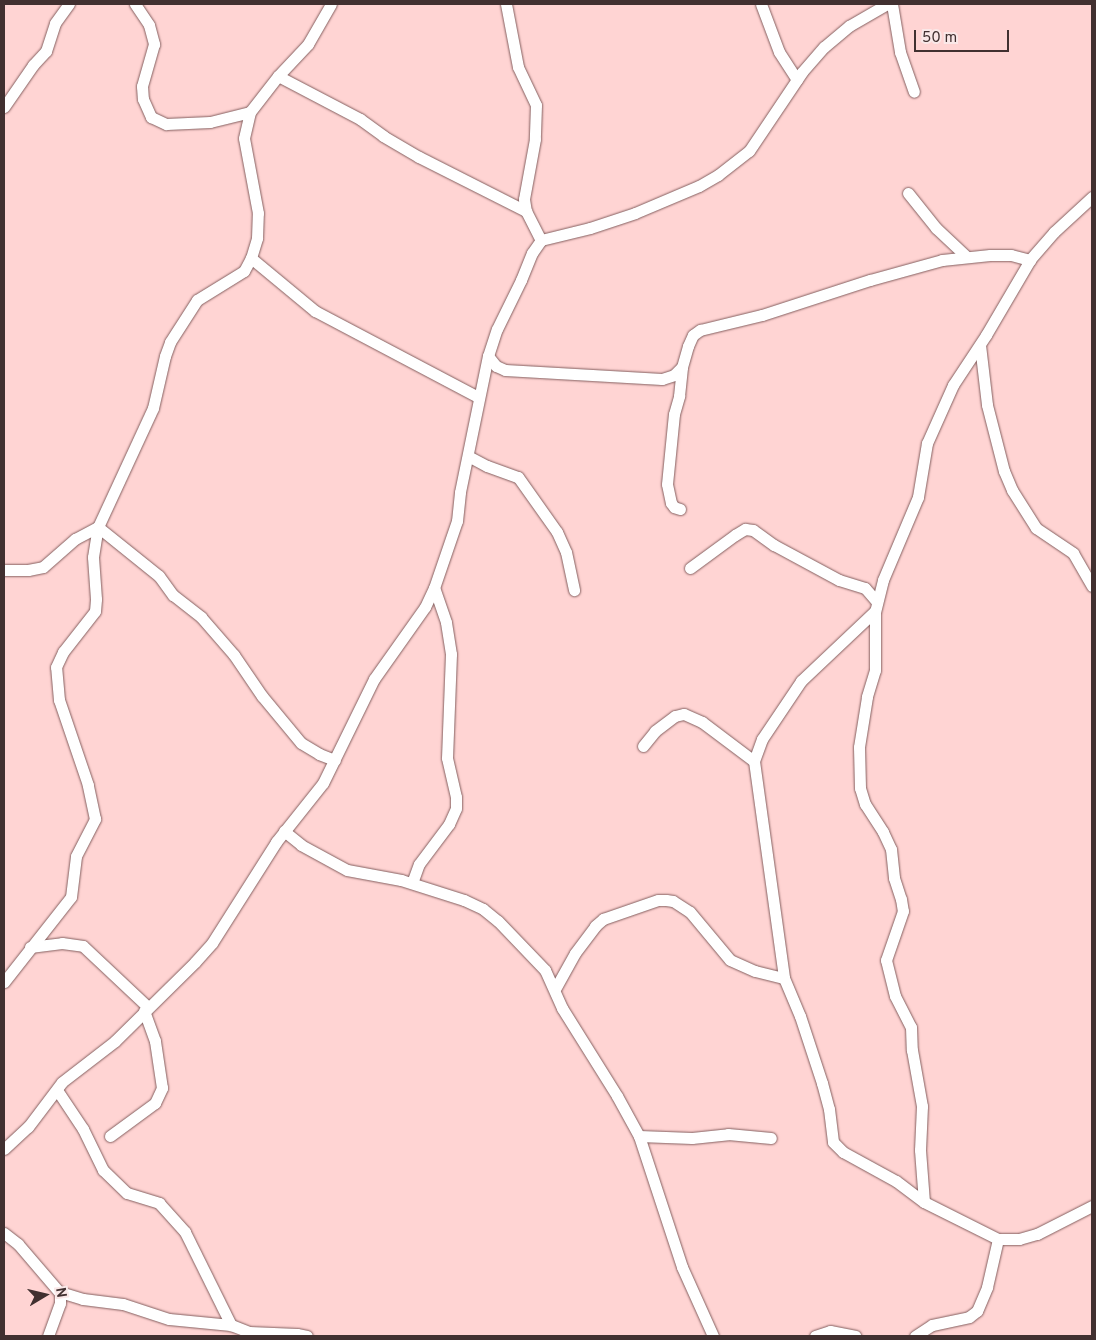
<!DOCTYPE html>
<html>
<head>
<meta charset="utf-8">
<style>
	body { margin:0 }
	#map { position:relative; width:1096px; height:1340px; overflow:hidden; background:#ffd4d3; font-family:Overpass,sans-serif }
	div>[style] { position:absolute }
	.roads { filter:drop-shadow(0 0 1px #845f5f) drop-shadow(0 0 1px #845f5f) }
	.minor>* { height:11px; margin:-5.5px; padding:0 5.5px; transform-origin:5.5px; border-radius:5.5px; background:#fff }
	span { translate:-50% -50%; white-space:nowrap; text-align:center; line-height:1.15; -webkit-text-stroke:4px #fae8e8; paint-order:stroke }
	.frame { position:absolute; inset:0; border:5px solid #413030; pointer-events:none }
	.north { position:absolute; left:20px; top:1270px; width:50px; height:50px; -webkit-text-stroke:4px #fae8e8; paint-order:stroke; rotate:81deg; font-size:14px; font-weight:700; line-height:20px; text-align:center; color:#413030 }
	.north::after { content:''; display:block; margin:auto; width:18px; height:22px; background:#413030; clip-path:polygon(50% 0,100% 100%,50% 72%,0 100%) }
	.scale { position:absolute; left:914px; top:30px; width:95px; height:22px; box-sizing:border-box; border:2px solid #413030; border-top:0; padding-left:6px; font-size:15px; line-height:18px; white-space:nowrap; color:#413030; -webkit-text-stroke:4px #fae8e8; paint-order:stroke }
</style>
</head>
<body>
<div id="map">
	<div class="roads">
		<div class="minor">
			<div style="left:135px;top:4px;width:25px;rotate:56deg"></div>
			<div style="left:149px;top:25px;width:20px;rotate:75deg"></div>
			<div style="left:154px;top:44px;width:44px;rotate:105.9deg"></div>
			<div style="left:142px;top:86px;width:13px;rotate:86deg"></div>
			<div style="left:143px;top:99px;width:20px;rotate:66deg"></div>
			<div style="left:151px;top:117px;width:17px;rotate:25deg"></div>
			<div style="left:166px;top:124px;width:44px;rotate:-2.6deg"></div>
			<div style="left:210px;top:122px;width:41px;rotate:-14deg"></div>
			<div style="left:250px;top:112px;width:46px;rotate:-52.1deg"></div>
			<div style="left:278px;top:76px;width:44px;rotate:-46.8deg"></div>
			<div style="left:308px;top:44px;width:46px;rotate:-60.1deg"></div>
			<div style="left:506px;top:4px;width:64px;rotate:79.2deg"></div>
			<div style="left:518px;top:67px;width:42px;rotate:64.7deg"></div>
			<div style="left:536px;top:105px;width:34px;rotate:92deg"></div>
			<div style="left:535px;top:139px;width:61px;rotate:100.4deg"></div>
			<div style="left:524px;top:199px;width:12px;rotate:81deg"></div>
			<div style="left:526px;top:211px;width:33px;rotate:63deg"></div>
			<div style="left:761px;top:4px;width:51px;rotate:69.4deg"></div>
			<div style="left:779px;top:52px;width:33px;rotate:57deg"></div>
			<div style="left:892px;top:4px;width:49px;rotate:80.5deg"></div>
			<div style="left:900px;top:52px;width:42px;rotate:70.7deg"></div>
			<div style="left:278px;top:76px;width:93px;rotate:27.7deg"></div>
			<div style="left:360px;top:119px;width:29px;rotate:36deg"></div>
			<div style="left:383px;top:136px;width:42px;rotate:30.3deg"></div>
			<div style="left:419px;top:157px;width:120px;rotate:26.8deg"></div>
			<div style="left:4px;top:107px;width:51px;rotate:-55.4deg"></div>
			<div style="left:33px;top:65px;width:19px;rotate:-47deg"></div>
			<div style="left:46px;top:51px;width:29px;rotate:-72deg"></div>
			<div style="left:55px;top:23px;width:24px;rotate:-54deg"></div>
			<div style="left:908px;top:193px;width:45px;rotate:51.3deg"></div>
			<div style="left:936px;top:228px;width:42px;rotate:43.1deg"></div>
			<div style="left:1092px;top:197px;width:52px;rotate:137.4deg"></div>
			<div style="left:1054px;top:232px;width:37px;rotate:131deg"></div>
			<div style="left:1030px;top:260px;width:87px;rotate:120.4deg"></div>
			<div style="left:986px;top:335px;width:60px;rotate:123.4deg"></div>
			<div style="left:953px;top:385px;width:64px;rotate:114.1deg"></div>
			<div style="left:927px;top:443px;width:55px;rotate:99.5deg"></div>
			<div style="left:918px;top:497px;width:90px;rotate:112.9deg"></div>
			<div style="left:883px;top:580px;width:32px;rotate:104deg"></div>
			<div style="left:875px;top:611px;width:102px;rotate:136.6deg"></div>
			<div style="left:801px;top:681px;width:70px;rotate:123.9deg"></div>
			<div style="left:762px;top:739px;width:23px;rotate:110deg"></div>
			<div style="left:754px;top:761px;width:219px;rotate:82.1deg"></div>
			<div style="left:784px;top:978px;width:41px;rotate:67.2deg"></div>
			<div style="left:800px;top:1016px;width:71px;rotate:71.8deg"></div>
			<div style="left:822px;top:1083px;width:27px;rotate:75deg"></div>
			<div style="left:829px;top:1109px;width:33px;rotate:83deg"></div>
			<div style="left:833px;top:1142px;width:14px;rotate:45deg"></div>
			<div style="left:843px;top:1152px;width:60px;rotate:28.7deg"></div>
			<div style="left:896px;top:1181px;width:35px;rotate:37deg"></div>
			<div style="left:924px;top:1202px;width:83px;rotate:26.6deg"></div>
			<div style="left:998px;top:1239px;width:21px"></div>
			<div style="left:1019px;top:1239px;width:19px;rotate:-16deg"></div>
			<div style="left:1037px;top:1234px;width:62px;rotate:-27deg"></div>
			<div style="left:251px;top:258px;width:83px;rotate:39.6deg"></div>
			<div style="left:315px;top:311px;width:184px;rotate:27.8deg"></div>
			<div style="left:980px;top:345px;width:60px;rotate:83.3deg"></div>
			<div style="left:987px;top:405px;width:68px;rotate:75.6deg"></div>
			<div style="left:1004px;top:471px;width:21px;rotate:67deg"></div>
			<div style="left:1012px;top:490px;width:45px;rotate:57.7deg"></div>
			<div style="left:1036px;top:528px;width:45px;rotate:34deg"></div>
			<div style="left:1073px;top:553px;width:38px;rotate:60deg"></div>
			<div style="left:488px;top:356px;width:13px;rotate:51deg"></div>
			<div style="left:496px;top:366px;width:10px;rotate:24deg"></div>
			<div style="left:505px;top:370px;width:157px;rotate:3.3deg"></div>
			<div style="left:662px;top:379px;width:13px;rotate:-18deg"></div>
			<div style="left:674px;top:375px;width:11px;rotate:-45deg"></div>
			<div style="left:682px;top:367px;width:22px;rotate:-74deg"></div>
			<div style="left:688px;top:346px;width:12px;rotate:-66deg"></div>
			<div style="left:693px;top:335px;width:9px;rotate:-36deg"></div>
			<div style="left:700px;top:330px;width:64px;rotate:-13.6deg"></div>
			<div style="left:762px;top:315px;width:114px;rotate:-18deg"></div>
			<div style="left:870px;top:280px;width:75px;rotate:-15.5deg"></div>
			<div style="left:942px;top:260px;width:48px;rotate:-5.9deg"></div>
			<div style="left:990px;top:255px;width:21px"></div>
			<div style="left:1011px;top:255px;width:20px;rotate:15deg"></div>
			<div style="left:468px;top:456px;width:21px;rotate:28deg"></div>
			<div style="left:487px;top:466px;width:33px;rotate:20deg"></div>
			<div style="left:518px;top:477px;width:67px;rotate:54.7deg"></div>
			<div style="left:557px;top:532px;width:22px;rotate:66deg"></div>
			<div style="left:566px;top:552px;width:39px;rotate:78deg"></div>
			<div style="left:680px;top:509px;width:6px;rotate:-162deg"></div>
			<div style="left:674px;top:507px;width:5px;rotate:-127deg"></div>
			<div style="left:671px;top:503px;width:19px;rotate:-102deg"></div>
			<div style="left:667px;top:484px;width:70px;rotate:-84.3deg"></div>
			<div style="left:674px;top:414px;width:19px;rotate:-74deg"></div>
			<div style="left:679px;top:396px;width:29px;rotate:-84deg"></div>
			<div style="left:690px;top:568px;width:56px;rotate:-36.3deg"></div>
			<div style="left:735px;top:535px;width:12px;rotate:-31deg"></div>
			<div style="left:745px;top:529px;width:8px;rotate:7deg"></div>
			<div style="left:753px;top:530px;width:26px;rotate:36deg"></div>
			<div style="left:774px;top:545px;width:74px;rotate:28.3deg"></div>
			<div style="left:839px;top:580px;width:27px;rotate:17deg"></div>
			<div style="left:865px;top:588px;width:18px;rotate:49deg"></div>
			<div style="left:4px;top:570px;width:24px"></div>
			<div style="left:28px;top:570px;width:15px;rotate:-11deg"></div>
			<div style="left:43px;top:567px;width:43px;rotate:-41.2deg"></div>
			<div style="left:75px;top:539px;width:26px;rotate:-28deg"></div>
			<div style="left:98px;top:527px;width:78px;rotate:38.8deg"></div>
			<div style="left:159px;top:576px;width:24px;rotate:54deg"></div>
			<div style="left:173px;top:595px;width:36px;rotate:38deg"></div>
			<div style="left:201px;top:617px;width:50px;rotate:49deg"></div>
			<div style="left:234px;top:655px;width:50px;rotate:55.7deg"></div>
			<div style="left:262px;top:696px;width:61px;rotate:50.3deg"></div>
			<div style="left:301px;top:743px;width:21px;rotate:31deg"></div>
			<div style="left:319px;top:754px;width:17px;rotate:21deg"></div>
			<div style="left:875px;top:611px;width:59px;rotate:90deg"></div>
			<div style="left:875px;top:670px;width:28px;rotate:107deg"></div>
			<div style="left:867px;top:697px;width:51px;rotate:99.1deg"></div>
			<div style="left:859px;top:747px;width:41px;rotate:88.6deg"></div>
			<div style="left:860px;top:788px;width:17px;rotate:73deg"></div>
			<div style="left:865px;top:804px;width:33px;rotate:57deg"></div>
			<div style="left:883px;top:832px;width:19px;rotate:65deg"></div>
			<div style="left:891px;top:849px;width:29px;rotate:84deg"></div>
			<div style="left:894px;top:878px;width:22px;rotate:72deg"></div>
			<div style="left:901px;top:899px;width:12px;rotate:81deg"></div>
			<div style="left:903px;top:911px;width:52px;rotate:109.1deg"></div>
			<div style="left:886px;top:960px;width:37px;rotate:76deg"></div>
			<div style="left:895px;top:996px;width:35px;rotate:63deg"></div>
			<div style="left:911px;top:1027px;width:23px;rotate:88deg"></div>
			<div style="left:912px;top:1050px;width:57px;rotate:79.9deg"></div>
			<div style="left:922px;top:1106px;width:44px;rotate:92.6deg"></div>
			<div style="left:920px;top:1150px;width:52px;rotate:85.6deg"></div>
			<div style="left:643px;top:746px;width:19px;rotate:-51deg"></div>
			<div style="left:655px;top:731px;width:25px;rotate:-37deg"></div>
			<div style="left:675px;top:716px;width:9px;rotate:-13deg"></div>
			<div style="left:684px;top:714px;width:20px;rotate:24deg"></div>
			<div style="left:702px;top:722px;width:65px;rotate:36.9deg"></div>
			<div style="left:284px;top:831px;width:22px;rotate:39deg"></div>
			<div style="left:301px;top:845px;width:52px;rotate:28.5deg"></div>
			<div style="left:347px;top:870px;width:55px;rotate:10.5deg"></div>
			<div style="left:401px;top:880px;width:66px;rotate:17.6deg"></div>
			<div style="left:464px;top:900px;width:21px;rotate:25deg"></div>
			<div style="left:483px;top:909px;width:19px;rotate:39deg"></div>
			<div style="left:498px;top:921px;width:68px;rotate:46.2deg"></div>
			<div style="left:545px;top:970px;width:42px;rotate:65.9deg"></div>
			<div style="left:562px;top:1008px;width:104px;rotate:58deg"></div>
			<div style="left:617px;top:1096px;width:46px;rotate:61.2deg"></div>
			<div style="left:639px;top:1136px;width:138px;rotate:71.8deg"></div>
			<div style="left:682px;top:1267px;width:76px;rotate:65.8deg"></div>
			<div style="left:412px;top:883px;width:20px;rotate:-70deg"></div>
			<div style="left:419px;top:864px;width:50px;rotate:-53.1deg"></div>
			<div style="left:449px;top:824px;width:17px;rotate:-66deg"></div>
			<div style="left:456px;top:808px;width:11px;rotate:-90deg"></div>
			<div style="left:456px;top:797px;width:40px;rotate:-103deg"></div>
			<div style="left:447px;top:758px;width:104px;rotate:-87.8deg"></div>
			<div style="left:451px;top:654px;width:32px;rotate:-99deg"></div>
			<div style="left:446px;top:622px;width:36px;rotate:-109deg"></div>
			<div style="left:30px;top:947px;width:32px;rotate:-7deg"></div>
			<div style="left:62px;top:943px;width:21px;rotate:8deg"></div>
			<div style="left:83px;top:946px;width:89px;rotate:43.2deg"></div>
			<div style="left:4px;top:982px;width:108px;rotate:-51.8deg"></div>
			<div style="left:71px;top:897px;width:41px;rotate:-83deg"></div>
			<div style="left:76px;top:856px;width:42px;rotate:-62.8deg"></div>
			<div style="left:95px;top:819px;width:35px;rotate:-102deg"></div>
			<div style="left:88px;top:785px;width:90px;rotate:-108.8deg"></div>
			<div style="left:59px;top:700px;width:33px;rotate:-95deg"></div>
			<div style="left:56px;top:667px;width:17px;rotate:-65deg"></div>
			<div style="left:63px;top:652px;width:52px;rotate:-52deg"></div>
			<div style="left:95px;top:611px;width:12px;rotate:-85deg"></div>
			<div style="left:96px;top:599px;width:42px;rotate:-94.1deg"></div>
			<div style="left:93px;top:557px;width:30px;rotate:-81deg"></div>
			<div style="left:98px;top:527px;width:131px;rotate:-65.2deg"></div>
			<div style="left:153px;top:408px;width:53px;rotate:-77deg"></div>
			<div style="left:165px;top:356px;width:15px;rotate:-70deg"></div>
			<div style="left:170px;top:342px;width:50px;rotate:-57.3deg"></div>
			<div style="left:197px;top:300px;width:55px;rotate:-31.7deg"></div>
			<div style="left:244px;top:271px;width:15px;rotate:-62deg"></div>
			<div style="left:251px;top:258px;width:21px;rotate:-73deg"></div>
			<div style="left:257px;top:238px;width:25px;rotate:-88deg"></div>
			<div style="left:258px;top:213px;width:76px;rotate:-100.6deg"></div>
			<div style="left:244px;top:138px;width:27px;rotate:-77deg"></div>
			<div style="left:555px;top:989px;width:41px;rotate:-60.9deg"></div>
			<div style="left:575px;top:953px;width:34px;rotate:-53deg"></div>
			<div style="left:595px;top:926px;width:11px;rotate:-41deg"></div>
			<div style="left:603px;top:919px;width:58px;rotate:-19.1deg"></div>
			<div style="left:658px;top:900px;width:8px"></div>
			<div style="left:666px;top:900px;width:7px;rotate:8deg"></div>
			<div style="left:673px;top:901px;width:20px;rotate:33deg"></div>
			<div style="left:690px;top:912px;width:62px;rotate:50.2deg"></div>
			<div style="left:730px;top:960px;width:27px;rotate:24deg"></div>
			<div style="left:755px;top:971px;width:30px;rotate:14deg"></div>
			<div style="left:57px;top:1090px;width:47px;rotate:56.3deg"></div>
			<div style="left:83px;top:1129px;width:46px;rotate:64deg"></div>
			<div style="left:103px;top:1170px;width:33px;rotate:44deg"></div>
			<div style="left:127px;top:1193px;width:34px;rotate:17deg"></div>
			<div style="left:159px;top:1203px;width:39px;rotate:48deg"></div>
			<div style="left:185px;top:1232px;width:104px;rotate:63.7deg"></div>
			<div style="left:110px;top:1136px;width:56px;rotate:-36.3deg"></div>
			<div style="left:155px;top:1103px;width:17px;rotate:-65deg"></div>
			<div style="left:162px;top:1088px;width:48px;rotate:-98.5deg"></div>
			<div style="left:155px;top:1041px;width:32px;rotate:-110deg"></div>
			<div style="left:639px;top:1136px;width:53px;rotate:2.2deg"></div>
			<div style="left:692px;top:1138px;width:36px;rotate:-6deg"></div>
			<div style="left:728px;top:1134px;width:43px;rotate:5.3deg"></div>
			<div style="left:4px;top:1149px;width:33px;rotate:-43deg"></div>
			<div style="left:28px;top:1127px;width:56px;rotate:-52.9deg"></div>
			<div style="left:62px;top:1082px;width:67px;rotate:-37.7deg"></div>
			<div style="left:115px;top:1041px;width:112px;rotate:-44.6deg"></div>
			<div style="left:195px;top:962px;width:25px;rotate:-48deg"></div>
			<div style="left:212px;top:943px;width:120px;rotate:-57.6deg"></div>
			<div style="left:276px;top:842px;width:75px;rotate:-51.5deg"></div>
			<div style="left:323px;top:783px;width:116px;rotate:-63.9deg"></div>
			<div style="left:374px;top:679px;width:88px;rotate:-54.7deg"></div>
			<div style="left:425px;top:607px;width:21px;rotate:-65deg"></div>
			<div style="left:434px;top:588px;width:71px;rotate:-71.1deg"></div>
			<div style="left:457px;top:521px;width:29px;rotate:-84deg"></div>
			<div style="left:460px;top:492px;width:139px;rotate:-78.4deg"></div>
			<div style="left:488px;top:356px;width:28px;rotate:-72deg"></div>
			<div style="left:497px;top:329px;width:55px;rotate:-63.9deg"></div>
			<div style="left:521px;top:280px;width:29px;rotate:-68deg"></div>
			<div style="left:532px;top:253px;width:16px;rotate:-55deg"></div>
			<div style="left:541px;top:240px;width:50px;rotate:-13.8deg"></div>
			<div style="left:590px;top:228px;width:47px;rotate:-18.4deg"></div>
			<div style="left:635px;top:213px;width:69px;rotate:-22.9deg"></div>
			<div style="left:699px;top:186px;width:22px;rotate:-30deg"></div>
			<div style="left:718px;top:175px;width:39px;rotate:-38deg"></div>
			<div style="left:749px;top:151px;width:95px;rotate:-56.1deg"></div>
			<div style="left:802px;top:72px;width:33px;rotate:-49deg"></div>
			<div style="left:824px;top:47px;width:33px;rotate:-40deg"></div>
			<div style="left:849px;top:26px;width:44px;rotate:-30.1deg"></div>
			<div style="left:4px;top:1233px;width:18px;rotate:38deg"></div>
			<div style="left:18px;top:1244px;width:65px;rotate:49.4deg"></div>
			<div style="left:60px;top:1293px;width:10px;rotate:90deg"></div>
			<div style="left:60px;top:1303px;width:35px;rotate:110deg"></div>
			<div style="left:60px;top:1292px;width:24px;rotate:17deg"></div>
			<div style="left:83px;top:1299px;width:40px;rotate:7.1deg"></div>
			<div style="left:123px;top:1304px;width:48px;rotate:18.1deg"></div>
			<div style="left:169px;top:1319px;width:62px;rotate:5.5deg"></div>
			<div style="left:231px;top:1325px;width:19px;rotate:21deg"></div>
			<div style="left:249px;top:1332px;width:48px;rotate:2.4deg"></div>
			<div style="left:297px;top:1334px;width:10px;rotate:11deg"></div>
			<div style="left:815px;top:1336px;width:16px;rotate:-18deg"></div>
			<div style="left:830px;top:1331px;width:26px;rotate:11deg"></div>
			<div style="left:915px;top:1336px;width:20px;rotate:-33deg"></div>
			<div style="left:932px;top:1325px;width:38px;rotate:-12deg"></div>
			<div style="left:969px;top:1317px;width:10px;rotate:-37deg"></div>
			<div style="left:977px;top:1311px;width:26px;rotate:-67deg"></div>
			<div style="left:987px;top:1287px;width:49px;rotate:-77.1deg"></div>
		</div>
	</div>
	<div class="frame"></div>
	<div class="north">N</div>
	<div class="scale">50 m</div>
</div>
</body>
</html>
